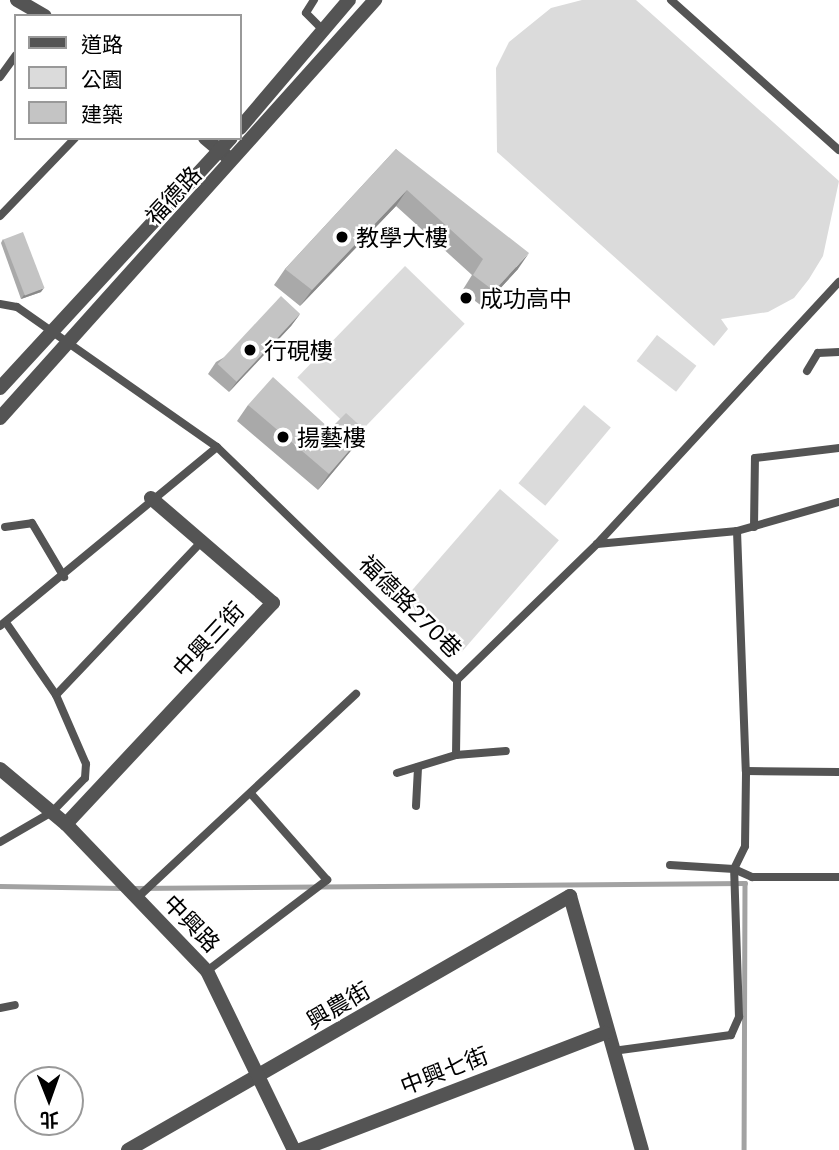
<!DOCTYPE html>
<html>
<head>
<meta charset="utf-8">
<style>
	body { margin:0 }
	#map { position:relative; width:839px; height:1150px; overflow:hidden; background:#fff; font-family:"IBM Plex Sans","Noto Sans TC",sans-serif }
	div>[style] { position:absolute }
	.green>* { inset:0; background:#dbdbdb; transform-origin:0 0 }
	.stream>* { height:4.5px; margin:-2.25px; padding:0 2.25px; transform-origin:2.25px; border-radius:2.25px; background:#a2a2a2 }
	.service>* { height:8px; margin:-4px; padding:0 4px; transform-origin:4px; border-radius:4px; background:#545454 }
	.minor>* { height:14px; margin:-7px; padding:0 7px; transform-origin:7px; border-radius:7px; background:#545454 }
	.tertiary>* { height:14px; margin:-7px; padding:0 7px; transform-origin:7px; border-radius:7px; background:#545454 }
	.wall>* { inset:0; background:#a9a9a9 }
	.shaded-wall>* { inset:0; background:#898989 }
	.building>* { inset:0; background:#c4c4c4; transform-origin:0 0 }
	.dots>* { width:19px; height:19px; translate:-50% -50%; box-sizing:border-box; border:4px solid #fff; border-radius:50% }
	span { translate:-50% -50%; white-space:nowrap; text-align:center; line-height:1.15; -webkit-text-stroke:5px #fff; paint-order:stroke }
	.street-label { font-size:23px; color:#000 }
	.poi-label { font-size:23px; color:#000 }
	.left { translate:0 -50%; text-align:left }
	.legend { position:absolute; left:14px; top:14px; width:228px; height:126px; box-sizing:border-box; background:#fff; border:2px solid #999; margin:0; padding:9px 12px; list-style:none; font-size:21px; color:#000 }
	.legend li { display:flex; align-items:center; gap:14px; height:35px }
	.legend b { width:35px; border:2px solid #999 }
	.north { position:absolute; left:14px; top:1066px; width:70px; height:70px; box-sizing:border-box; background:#fff; border:2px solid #999; border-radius:50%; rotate:179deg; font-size:19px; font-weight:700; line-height:28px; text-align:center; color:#000 }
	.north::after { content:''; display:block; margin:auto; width:24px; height:32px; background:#000; clip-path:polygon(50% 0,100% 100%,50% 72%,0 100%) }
</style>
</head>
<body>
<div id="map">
	<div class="green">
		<div style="clip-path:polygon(582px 0,636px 0,839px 181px,823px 256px,809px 279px,794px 298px,768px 312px,721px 319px,728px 329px,714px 346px,497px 152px,496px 68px,509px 42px,551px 8px)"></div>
		<div style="left:405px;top:266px;width:83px;height:155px;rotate:44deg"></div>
		<div style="left:657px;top:335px;width:50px;height:33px;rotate:38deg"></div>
		<div style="left:584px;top:405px;width:35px;height:102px;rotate:40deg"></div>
		<div style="left:500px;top:489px;width:78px;height:148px;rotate:41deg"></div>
	</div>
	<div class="stream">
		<div style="left:0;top:886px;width:122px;rotate:0.9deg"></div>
		<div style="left:134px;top:888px;width:611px;rotate:-0.47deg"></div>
		<div style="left:745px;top:883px;width:267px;rotate:90.2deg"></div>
	</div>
	<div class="service">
		<div style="left:314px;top:0;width:15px;rotate:122deg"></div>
		<div style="left:306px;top:13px;width:24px;rotate:45deg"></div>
		<div style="left:671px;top:0;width:225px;rotate:41.8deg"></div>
		<div style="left:0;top:77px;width:27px;rotate:-54deg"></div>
		<div style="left:0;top:216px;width:108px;rotate:-46.1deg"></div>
		<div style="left:0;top:304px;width:17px;rotate:10deg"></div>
		<div style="left:17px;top:307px;width:244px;rotate:35deg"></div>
		<div style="left:217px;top:447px;width:334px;rotate:44.2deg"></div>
		<div style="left:457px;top:680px;width:195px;rotate:-44.2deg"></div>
		<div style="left:597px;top:544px;width:357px;rotate:-47.3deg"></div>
		<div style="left:807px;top:371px;width:21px;rotate:-59deg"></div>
		<div style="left:818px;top:353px;width:21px;rotate:-3deg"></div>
		<div style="left:5px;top:527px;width:27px;rotate:-8deg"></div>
		<div style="left:32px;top:523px;width:63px;rotate:59.3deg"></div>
		<div style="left:754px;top:527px;width:69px;rotate:-89.2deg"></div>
		<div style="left:755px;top:458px;width:85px;rotate:-6.8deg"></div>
		<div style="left:737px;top:531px;width:106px;rotate:-15.9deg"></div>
		<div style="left:597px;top:544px;width:141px;rotate:-5.3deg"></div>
		<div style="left:737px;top:531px;width:240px;rotate:87.9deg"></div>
		<div style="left:0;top:626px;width:281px;rotate:-39.5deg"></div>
		<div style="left:56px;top:695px;width:214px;rotate:-46.5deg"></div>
		<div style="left:456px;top:755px;width:75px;rotate:-89.2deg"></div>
		<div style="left:397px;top:773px;width:62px;rotate:-17deg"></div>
		<div style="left:456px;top:755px;width:50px;rotate:-4.6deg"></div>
		<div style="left:416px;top:806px;width:39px;rotate:-87deg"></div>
		<div style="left:0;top:842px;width:60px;rotate:-30deg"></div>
		<div style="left:52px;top:812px;width:47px;rotate:-45.9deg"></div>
		<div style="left:85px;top:778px;width:14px;rotate:-86deg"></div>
		<div style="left:86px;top:764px;width:75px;rotate:-113.5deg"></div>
		<div style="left:56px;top:695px;width:86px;rotate:-124.6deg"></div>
		<div style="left:670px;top:865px;width:64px;rotate:3.6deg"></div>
		<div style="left:734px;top:869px;width:20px;rotate:24deg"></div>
		<div style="left:752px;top:877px;width:87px"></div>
		<div style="left:136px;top:899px;width:301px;rotate:-43deg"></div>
		<div style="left:207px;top:971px;width:151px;rotate:-37.2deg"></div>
		<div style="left:327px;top:880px;width:113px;rotate:-131.4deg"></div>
		<div style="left:0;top:1008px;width:15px;rotate:-11deg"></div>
		<div style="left:613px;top:1051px;width:119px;rotate:-7.7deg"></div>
		<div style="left:731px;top:1035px;width:20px;rotate:-66deg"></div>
		<div style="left:739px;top:1017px;width:148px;rotate:-91.9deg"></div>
		<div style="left:734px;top:869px;width:25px;rotate:-64deg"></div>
		<div style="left:745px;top:846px;width:75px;rotate:-89.2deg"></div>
		<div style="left:746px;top:771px;width:93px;rotate:0.6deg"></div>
	</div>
	<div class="minor">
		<div style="left:17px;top:0;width:32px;rotate:30deg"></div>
		<div style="left:205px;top:138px;width:30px;rotate:40deg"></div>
		<div style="left:66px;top:824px;width:303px;rotate:-46.9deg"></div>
		<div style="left:273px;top:603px;width:161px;rotate:-139.3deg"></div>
		<div style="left:128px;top:1150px;width:510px;rotate:-29.88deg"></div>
		<div style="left:570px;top:896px;width:264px;rotate:74.2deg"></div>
		<div style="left:300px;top:1150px;width:327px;rotate:-21deg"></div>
	</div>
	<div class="tertiary">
		<div style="left:240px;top:128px;width:168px;rotate:-49.6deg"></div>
		<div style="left:0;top:388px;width:340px;rotate:-47.3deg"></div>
		<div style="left:0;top:418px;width:562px;rotate:-48.1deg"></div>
		<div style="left:0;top:769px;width:86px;rotate:39.8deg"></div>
		<div style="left:66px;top:824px;width:204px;rotate:46.2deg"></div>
		<div style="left:207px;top:971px;width:199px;rotate:64.1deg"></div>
	</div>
	<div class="wall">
		<div style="clip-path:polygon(396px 149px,518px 269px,483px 307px,462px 291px,472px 275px,396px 206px,300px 306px,274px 285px,285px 269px)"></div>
		<div style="clip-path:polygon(3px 239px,41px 292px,21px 299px,1px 243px)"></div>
		<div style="clip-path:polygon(300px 314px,291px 326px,229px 392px,208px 374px,216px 362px)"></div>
		<div style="clip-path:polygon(248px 405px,330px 429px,366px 431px,354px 447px,318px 490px,237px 421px)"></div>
	</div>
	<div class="shaded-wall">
		<div style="clip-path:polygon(407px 190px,396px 206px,300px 306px,312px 290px)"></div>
		<div style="clip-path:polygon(529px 253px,518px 269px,483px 307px,494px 291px)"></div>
		<div style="clip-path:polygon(44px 288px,41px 292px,21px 299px,24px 295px)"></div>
		<div style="clip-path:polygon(300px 314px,291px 326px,229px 392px,238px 380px)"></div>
		<div style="clip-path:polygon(366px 431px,354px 447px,318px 490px,329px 474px)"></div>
	</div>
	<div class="building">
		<div style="clip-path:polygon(396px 149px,529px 253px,494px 291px,473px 275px,483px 259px,407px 190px,312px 290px,285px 269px)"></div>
		<div style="left:23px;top:232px;width:60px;height:21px;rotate:69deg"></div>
		<div style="left:281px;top:296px;width:26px;height:93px;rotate:43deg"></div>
		<div style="clip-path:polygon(273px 377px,330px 429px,346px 413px,366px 431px,329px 474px,248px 405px)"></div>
	</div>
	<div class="dots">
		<div style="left:342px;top:237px;background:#000"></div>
		<div style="left:466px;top:298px;background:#000"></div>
		<div style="left:250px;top:350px;background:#000"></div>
		<div style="left:283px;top:437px;background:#000"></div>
	</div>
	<div class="street-label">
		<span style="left:173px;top:195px;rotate:-47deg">福德路</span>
		<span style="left:411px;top:606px;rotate:45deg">福德路270巷</span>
		<span style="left:208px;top:639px;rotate:-47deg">中興三街</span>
		<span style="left:192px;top:923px;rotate:46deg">中興路</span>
		<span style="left:338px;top:1005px;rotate:-30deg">興農街</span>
		<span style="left:444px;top:1070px;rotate:-21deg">中興七街</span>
	</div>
	<div class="poi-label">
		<span class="left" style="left:356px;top:237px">教學大樓</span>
		<span class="left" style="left:480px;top:298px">成功高中</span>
		<span class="left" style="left:264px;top:350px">行硯樓</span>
		<span class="left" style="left:297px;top:437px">揚藝樓</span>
	</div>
	<ul class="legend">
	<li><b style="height:9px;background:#545454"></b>道路</li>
	<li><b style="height:19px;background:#dbdbdb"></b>公園</li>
	<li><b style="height:19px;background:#c4c4c4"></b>建築</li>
	</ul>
	<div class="north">北</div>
</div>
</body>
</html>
